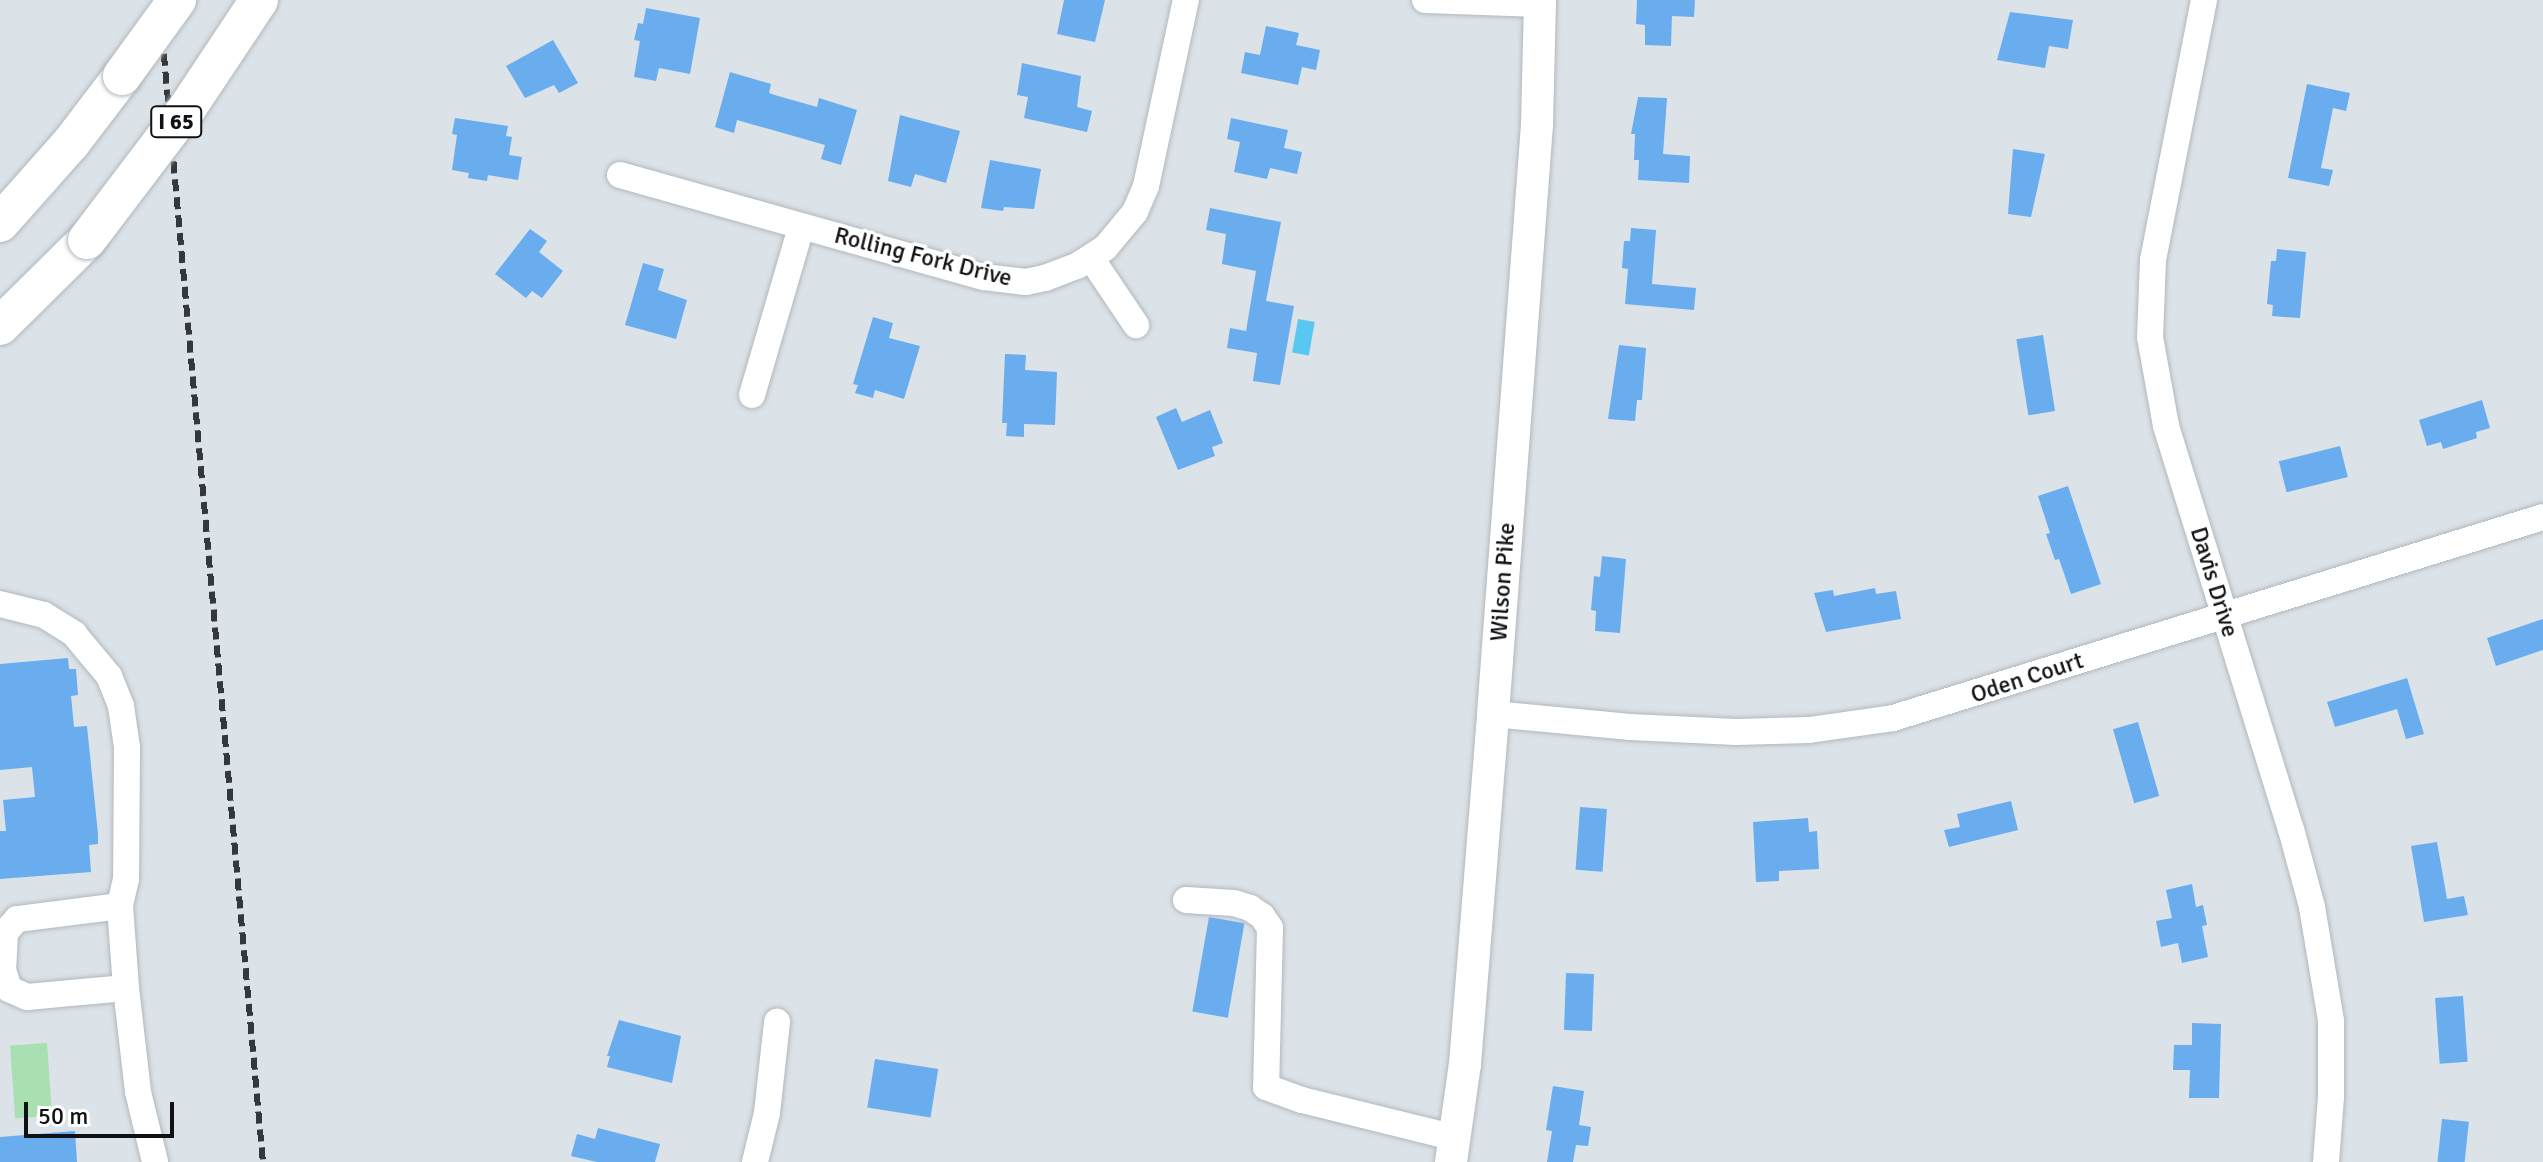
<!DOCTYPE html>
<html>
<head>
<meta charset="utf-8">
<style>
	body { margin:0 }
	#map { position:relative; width:2543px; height:1162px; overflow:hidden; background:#dbe2e8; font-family:Signika,sans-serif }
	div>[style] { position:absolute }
	.green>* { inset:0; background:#a8e0b1; transform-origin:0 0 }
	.water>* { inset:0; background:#58c8f3; transform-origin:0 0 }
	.building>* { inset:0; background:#69adee; transform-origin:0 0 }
	.roads { filter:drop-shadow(0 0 2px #b1b8be) drop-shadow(0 0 2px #b1b8be) }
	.minor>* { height:26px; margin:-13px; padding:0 13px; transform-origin:13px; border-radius:13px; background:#fff }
	.major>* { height:32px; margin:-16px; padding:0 16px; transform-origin:16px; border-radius:16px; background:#fff }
	.highway>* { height:38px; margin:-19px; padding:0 19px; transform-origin:19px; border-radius:19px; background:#fff }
	.rail>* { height:6px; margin-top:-3px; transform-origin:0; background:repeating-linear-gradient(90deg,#35383b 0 12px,transparent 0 18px) }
	.bridges { filter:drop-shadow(0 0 2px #b1b8be) drop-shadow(0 0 2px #b1b8be) }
	.highway-bridge>* { height:38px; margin:-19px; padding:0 19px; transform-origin:19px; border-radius:19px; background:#fff }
	span { translate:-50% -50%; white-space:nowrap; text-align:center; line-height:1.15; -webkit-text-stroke:7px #fff; paint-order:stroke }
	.shield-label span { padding:2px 6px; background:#fff; border:2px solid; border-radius:6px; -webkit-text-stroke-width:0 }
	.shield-label { font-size:22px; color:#0f1114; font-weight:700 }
	.street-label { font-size:24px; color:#0f1114 }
	.scale { position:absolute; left:24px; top:1102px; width:150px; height:36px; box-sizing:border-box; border:4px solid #0f1114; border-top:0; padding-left:10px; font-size:24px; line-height:28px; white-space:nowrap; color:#0f1114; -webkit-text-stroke:6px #fff; paint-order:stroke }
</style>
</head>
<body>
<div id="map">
	<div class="green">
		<div style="left:47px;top:1043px;width:73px;height:37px;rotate:86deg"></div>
	</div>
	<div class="water">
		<div style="left:1298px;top:319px;width:17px;height:34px;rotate:10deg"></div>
	</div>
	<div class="building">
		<div style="clip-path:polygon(1064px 0,1105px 0,1095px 42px,1057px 34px)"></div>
		<div style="clip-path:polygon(1637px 0,1695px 0,1694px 17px,1672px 16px,1671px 46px,1645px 45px,1645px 25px,1636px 24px)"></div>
		<div style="clip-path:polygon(646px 8px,700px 18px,690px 74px,659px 68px,656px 81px,634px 77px,640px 41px,634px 40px,638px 23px,643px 24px)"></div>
		<div style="clip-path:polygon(2010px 12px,2073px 20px,2068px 49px,2049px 46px,2045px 68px,1997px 60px)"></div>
		<div style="clip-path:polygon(1266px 26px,1299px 33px,1296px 45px,1320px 50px,1316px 70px,1302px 67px,1298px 85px,1241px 73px,1245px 52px,1260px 55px)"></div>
		<div style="clip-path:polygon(553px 40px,578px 83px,559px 93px,554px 85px,525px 98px,506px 66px)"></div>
		<div style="clip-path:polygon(1022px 63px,1081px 76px,1077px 107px,1092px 111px,1087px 132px,1024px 118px,1028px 97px,1017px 95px)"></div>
		<div style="clip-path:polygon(730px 72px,771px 84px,769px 93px,778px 96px,817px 107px,819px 98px,857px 110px,841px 165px,821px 159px,825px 145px,737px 120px,734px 133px,715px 127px)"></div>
		<div style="clip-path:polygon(2307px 84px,2350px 93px,2346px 111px,2333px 108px,2321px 168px,2333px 170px,2329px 186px,2288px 178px)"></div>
		<div style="clip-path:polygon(1638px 97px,1667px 98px,1663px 154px,1690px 156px,1689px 183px,1638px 180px,1639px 160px,1634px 160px,1635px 134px,1631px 134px)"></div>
		<div style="clip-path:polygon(900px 115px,960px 131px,946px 183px,915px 174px,911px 187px,888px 181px)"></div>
		<div style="clip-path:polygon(455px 118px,508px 126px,506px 136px,512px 137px,509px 155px,522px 157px,518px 180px,488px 175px,487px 181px,468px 178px,469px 173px,452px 170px,457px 135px,452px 134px)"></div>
		<div style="clip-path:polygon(1231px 118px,1288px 130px,1284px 148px,1302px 152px,1297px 174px,1270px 168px,1267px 179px,1234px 172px,1240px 142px,1227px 139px)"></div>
		<div style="clip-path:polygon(2013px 149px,2045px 154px,2031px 217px,2008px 214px)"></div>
		<div style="clip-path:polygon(990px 160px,1041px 169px,1034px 209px,1004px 207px,1003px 211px,981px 208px)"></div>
		<div style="clip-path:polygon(1210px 208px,1281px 222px,1266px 301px,1294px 306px,1280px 385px,1253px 381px,1257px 353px,1227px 348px,1230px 328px,1246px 331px,1256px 271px,1222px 264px,1226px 234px,1206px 230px)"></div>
		<div style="clip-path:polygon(1631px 228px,1656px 230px,1652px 284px,1696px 288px,1694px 310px,1625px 304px,1628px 269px,1622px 268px,1624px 241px,1630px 241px)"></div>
		<div style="clip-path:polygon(530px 229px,547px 241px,539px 252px,563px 271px,542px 298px,532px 291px,526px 298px,495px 274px)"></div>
		<div style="clip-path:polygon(2277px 249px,2306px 252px,2300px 318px,2272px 316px,2273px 305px,2267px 304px,2271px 261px,2276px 261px)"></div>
		<div style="clip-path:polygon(643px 263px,664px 269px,658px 290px,687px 300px,676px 339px,625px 325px)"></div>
		<div style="clip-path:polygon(873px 317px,893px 323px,889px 338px,920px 346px,904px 399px,875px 390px,873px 398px,855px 393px,858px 385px,853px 384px)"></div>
		<div style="left:2043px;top:335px;width:77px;height:27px;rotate:81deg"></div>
		<div style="clip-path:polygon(1619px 345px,1646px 348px,1642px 400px,1637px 400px,1635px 421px,1608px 419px)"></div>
		<div style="clip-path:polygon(1005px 354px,1026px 355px,1025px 370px,1057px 372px,1055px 425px,1024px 424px,1024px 437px,1006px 436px,1007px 423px,1002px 423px)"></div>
		<div style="clip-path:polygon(2482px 400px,2490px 428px,2476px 432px,2477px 438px,2443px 449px,2441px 442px,2427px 446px,2419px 420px)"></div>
		<div style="clip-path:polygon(1176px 408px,1182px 422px,1210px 410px,1223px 443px,1212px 447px,1215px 456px,1178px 470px,1156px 417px)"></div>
		<div style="left:2340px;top:446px;width:32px;height:63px;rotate:76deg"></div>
		<div style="clip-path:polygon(2068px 486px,2101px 584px,2071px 594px,2059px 559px,2055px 560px,2046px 534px,2050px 533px,2038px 496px)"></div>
		<div style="clip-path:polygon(1602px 556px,1626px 559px,1620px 633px,1595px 631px,1596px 611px,1591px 610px,1594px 576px,1600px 577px)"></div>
		<div style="clip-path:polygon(1875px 588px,1876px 594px,1896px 591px,1901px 619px,1826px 632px,1814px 593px,1833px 590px,1834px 596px)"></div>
		<div style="clip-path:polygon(2543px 619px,2543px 650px,2496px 666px,2487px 638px)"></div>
		<div style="clip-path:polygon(68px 658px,69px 669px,76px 669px,78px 695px,71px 696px,74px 727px,87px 726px,98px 834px,98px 844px,89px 845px,91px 872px,0 879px,0 831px,6px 831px,3px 800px,35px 797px,32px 767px,0 770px,0 664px)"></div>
		<div style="clip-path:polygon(2407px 678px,2424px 734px,2406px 739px,2397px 709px,2335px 727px,2327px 702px)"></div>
		<div style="left:2138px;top:722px;width:77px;height:26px;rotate:74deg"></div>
		<div style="clip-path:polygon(2011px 801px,2018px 830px,1949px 847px,1944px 830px,1960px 827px,1957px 814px)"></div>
		<div style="left:1580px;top:807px;width:27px;height:63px;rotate:4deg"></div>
		<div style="clip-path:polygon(1808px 818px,1809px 832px,1817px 831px,1819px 869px,1779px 871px,1779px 881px,1756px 882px,1753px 822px)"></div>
		<div style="clip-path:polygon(2437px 842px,2447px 899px,2464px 896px,2468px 915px,2424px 922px,2411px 846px)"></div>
		<div style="clip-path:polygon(2192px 884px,2196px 907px,2203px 905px,2207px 925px,2202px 926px,2208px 957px,2182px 963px,2178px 943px,2161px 947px,2156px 921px,2172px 918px,2166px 890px)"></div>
		<div style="left:1209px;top:917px;width:36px;height:96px;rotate:10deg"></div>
		<div style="left:1566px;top:973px;width:28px;height:57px;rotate:2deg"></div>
		<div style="left:2463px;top:996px;width:66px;height:28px;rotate:86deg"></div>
		<div style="clip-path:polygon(619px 1020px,681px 1036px,672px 1083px,607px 1067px,610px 1056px,607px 1056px)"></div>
		<div style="clip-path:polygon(2192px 1023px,2221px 1024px,2219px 1098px,2189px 1098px,2190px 1070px,2173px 1070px,2174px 1045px,2192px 1045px)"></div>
		<div style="left:875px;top:1059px;width:64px;height:49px;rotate:9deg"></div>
		<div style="clip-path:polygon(1553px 1086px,1584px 1091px,1579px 1125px,1591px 1127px,1588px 1146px,1576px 1145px,1573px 1162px,1547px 1162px,1552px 1131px,1546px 1130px)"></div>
		<div style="left:2442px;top:1119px;width:27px;height:43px;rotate:6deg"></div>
		<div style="clip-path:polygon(598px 1128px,660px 1144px,655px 1162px,597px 1162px,571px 1156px,577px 1134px,595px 1139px)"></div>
		<div style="clip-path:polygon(75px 1131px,77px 1162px,0 1162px,0 1137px)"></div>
	</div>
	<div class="roads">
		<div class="minor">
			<div style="left:1425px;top:0;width:115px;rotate:2deg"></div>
			<div style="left:2204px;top:0;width:265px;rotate:101.1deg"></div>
			<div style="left:2153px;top:260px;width:77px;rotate:92.2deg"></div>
			<div style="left:2150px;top:337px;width:90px;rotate:79.8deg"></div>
			<div style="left:2166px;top:426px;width:422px;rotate:72.8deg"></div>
			<div style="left:2291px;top:829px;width:81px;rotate:74.9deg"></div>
			<div style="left:2312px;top:907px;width:116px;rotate:80.5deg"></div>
			<div style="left:2331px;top:1021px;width:76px;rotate:90deg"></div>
			<div style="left:2331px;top:1097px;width:65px;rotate:94.4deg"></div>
			<div style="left:620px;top:175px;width:378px;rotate:15.7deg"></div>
			<div style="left:984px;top:277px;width:42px;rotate:6.8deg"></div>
			<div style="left:1026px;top:282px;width:19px;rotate:-12deg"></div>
			<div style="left:1045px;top:278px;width:34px;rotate:-21deg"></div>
			<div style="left:1077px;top:266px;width:33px;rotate:-33deg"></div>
			<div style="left:1105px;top:248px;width:47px;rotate:-50.2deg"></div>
			<div style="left:1135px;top:212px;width:28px;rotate:-67deg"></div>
			<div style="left:1146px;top:186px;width:190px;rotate:-77.9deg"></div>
			<div style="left:1091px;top:258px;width:81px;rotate:56.1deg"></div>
			<div style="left:752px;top:395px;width:175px;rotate:-73.7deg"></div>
			<div style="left:0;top:604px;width:45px;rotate:14deg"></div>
			<div style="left:44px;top:615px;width:36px;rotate:32deg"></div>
			<div style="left:74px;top:634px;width:55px;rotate:50.2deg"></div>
			<div style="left:109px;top:676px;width:32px;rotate:68deg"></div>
			<div style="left:121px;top:706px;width:41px;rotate:81.7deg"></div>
			<div style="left:127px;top:747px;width:132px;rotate:90.4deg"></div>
			<div style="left:126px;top:879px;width:28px;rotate:103deg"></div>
			<div style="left:120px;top:906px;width:82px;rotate:85.8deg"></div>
			<div style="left:126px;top:988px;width:105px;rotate:83.4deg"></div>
			<div style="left:138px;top:1092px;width:72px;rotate:76.3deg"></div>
			<div style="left:1493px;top:714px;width:138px;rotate:5.4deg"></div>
			<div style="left:1630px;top:727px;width:106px;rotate:2.7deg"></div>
			<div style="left:1736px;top:732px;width:73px;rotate:-1.6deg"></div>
			<div style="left:1809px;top:730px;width:85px;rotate:-8.1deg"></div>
			<div style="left:1893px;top:718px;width:680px;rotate:-17.18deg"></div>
			<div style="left:1186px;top:900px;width:48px;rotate:3.6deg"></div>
			<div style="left:1234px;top:903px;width:17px;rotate:17deg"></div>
			<div style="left:1250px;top:908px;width:14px;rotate:34deg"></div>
			<div style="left:1262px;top:916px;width:14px;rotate:56deg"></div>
			<div style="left:1270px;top:928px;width:159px;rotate:91.4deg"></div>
			<div style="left:1266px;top:1087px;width:38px;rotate:20deg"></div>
			<div style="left:1302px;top:1100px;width:158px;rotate:13.9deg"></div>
			<div style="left:120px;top:906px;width:104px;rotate:172.8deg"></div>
			<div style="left:17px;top:919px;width:18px;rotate:131deg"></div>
			<div style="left:5px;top:933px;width:37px;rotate:93deg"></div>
			<div style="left:3px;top:970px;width:20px;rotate:72deg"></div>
			<div style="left:9px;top:989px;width:20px;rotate:24deg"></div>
			<div style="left:27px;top:997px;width:99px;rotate:-5.2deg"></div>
			<div style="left:755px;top:1162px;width:50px;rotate:-76.2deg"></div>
			<div style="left:767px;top:1113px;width:92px;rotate:-83.7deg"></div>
		</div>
		<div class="major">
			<div style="left:1451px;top:1162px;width:99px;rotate:-81.9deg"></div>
			<div style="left:1465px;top:1064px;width:351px;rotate:-85.4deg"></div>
			<div style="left:1493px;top:714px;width:592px;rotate:-85.73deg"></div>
			<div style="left:1537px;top:124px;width:124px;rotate:-88.6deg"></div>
		</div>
		<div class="highway">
			<div style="left:0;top:223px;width:107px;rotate:-48.4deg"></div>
			<div style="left:71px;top:143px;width:84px;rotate:-52.7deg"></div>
			<div style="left:0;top:326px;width:122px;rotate:-44.7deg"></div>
		</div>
	</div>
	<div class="rail">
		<div style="left:159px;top:0;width:1167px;rotate:84.89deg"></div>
	</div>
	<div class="bridges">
		<div class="highway-bridge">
			<div style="left:122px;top:76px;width:94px;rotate:-54.1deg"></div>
			<div style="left:87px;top:240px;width:167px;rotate:-52.8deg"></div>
			<div style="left:188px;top:107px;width:128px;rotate:-56.4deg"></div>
		</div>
	</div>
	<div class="shield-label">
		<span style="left:176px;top:122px">I 65</span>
	</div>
	<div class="street-label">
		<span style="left:923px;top:257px;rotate:14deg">Rolling Fork Drive</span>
		<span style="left:1503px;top:582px;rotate:-86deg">Wilson Pike</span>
		<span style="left:2214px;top:582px;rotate:73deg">Davis Drive</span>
		<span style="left:2027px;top:678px;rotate:-18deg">Oden Court</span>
	</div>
	<div class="scale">50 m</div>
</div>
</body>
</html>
